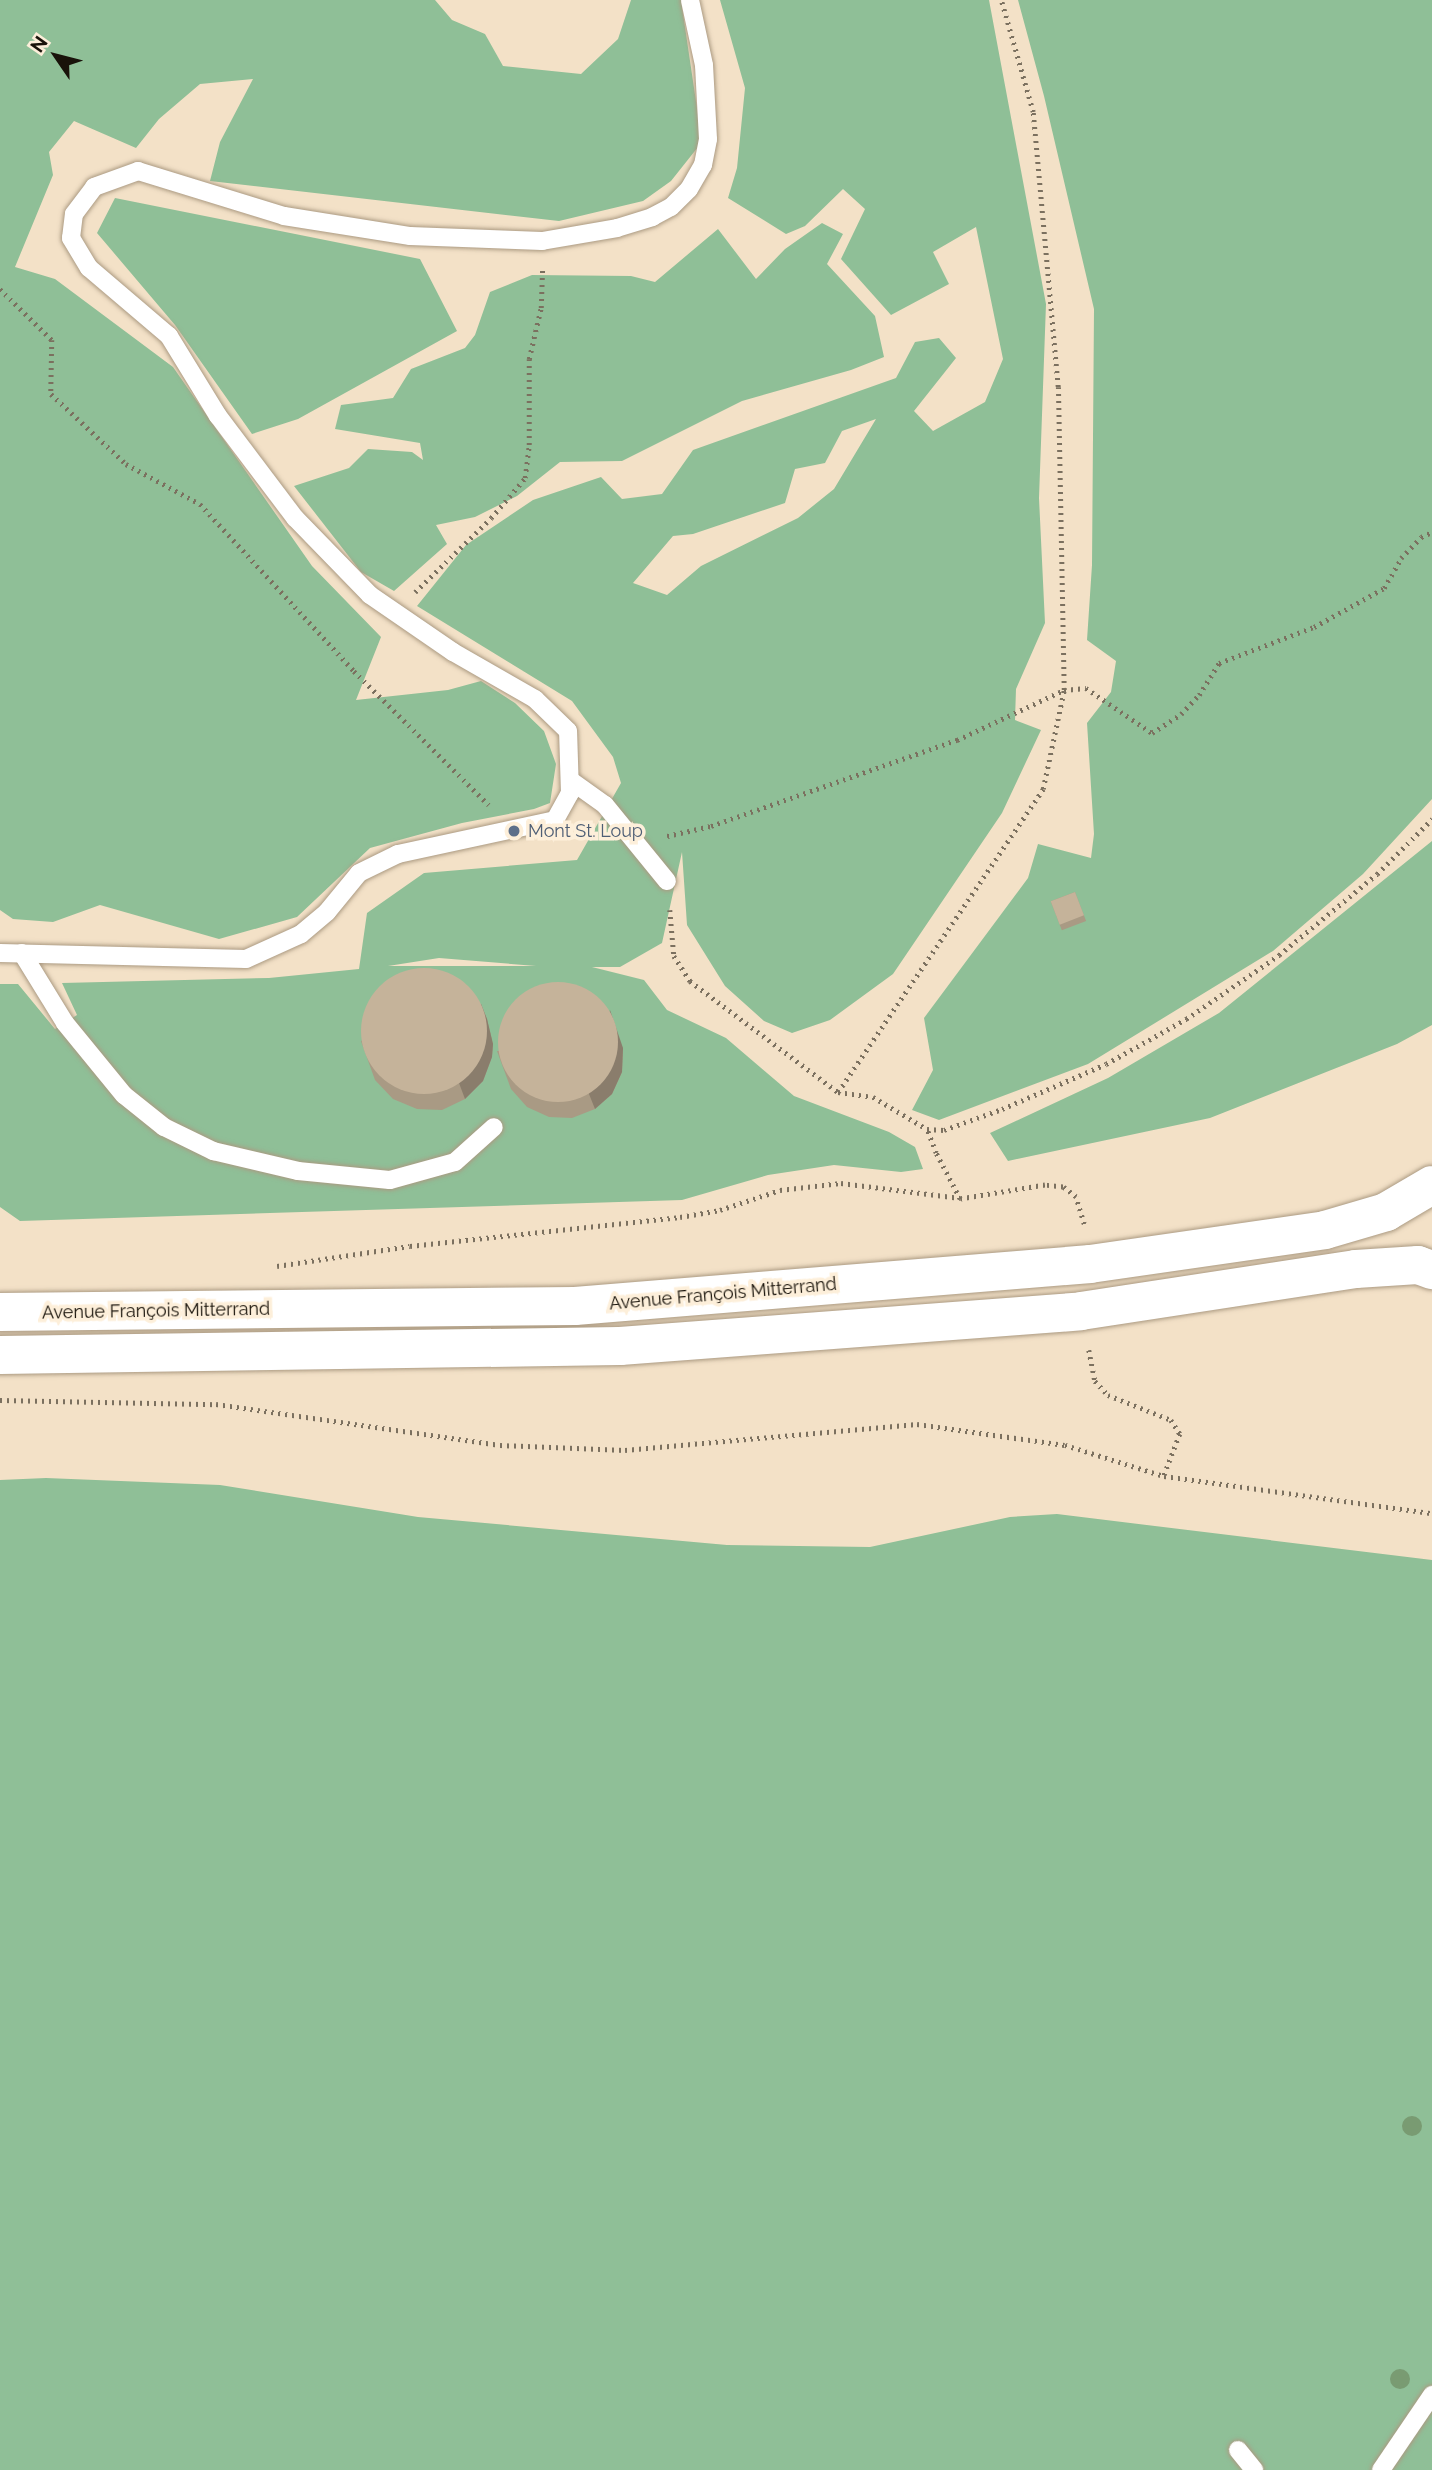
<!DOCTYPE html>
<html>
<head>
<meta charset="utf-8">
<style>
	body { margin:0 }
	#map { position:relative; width:1432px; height:2470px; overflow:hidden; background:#f3e1c7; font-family:Raleway,sans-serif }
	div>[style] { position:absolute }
	.green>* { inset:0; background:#8fbf97 }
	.path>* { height:4.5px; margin-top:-2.25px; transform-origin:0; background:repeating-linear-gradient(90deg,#7b705f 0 2px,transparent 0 7px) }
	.roads { filter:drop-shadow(0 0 2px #ab9a82) drop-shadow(0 0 2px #ab9a82) }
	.lane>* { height:18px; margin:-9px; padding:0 9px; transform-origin:9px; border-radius:9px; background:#fff }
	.secondary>* { height:38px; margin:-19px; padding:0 19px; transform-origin:19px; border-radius:19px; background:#fff }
	.trees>* { width:20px; height:20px; margin:-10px; border-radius:50%; background:#799b72 }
	.wall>* { inset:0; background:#a99a84; transform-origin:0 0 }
	.shaded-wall>* { inset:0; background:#8a7d6c }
	.building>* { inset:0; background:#c5b39a; transform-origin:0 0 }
	.round { border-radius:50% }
	.dots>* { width:19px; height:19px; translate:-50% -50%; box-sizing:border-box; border:4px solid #fdefda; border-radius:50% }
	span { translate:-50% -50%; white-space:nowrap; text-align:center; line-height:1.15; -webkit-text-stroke:7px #fdefda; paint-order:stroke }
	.service-label { font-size:18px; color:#4e5e75 }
	.left { translate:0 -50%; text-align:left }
	.street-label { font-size:18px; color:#19130a }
	.north { position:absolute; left:21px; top:21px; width:70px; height:70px; -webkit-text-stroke:5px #fdefda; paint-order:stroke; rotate:305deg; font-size:19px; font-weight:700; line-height:28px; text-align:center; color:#19130a }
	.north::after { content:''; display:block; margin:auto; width:24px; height:32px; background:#19130a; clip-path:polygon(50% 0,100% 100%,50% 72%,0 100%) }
</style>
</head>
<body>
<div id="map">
	<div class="green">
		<div style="clip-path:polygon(0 0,435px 0,452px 20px,485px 34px,503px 66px,581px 74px,618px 39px,631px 0,681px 0,702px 142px,671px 181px,643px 201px,559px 221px,210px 181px,220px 142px,253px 79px,200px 84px,159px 119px,136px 148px,74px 121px,49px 152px,53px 175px,15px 267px,55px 279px,173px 367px,312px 566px,381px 637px,356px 700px,448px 690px,481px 681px,515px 703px,544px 731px,556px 764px,550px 803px,534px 809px,462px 823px,370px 848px,297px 917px,219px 939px,100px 905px,53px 922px,13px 919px,0 910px)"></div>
		<div style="clip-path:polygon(evenodd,720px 0,989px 0,1046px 304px,1039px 498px,1045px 623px,1016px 689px,1015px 720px,1041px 730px,1002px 813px,893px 974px,830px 1020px,792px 1033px,764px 1021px,725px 986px,687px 925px,682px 852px,662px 943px,620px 967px,592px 967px,644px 980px,667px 1010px,726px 1038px,794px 1096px,889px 1132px,915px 1147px,923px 1169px,901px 1172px,834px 1165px,768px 1175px,682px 1200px,20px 1221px,0 1207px,0 984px,18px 984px,55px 1029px,77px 1015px,62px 983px,269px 978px,359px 969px,367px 913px,424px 873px,577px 860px,621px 783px,613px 757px,572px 701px,417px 606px,466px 545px,533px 500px,601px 477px,622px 499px,662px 494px,693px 450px,896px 378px,915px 342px,939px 338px,956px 358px,914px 411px,933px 431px,985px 402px,1003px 359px,976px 227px,933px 252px,949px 284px,891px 315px,841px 259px,865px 209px,843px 189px,805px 226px,786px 234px,728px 198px,737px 168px,745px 88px,720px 0,876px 419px,834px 489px,798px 518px,701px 566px,667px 595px,633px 583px,673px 536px,693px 534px,785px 503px,795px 469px,825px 463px,842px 431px,876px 419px,720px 0,439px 958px,536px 966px,388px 966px,439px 958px)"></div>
		<div style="clip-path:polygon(1018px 0,1432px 0,1432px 799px,1363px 874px,1273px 951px,1088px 1064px,939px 1120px,912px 1110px,933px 1070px,924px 1018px,1028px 878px,1038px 844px,1091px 858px,1094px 834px,1087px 723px,1111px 692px,1116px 661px,1087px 640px,1092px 565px,1094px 309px,1044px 96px)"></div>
		<div style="clip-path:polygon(115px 198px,420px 259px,457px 331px,298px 419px,252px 434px,175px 325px,97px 233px)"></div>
		<div style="clip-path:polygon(822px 223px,843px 234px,827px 264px,875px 316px,884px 357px,851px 370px,742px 401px,622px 461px,560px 462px,517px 496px,475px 517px,436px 525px,447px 544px,394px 591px,361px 572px,294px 486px,349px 468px,368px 449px,412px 452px,423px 460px,420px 443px,335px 429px,341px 405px,393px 398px,411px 369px,465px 348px,475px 335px,490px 292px,532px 275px,631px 276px,655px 282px,718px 229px,756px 279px,785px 249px)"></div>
		<div style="clip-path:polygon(1432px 841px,1432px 1025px,1397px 1044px,1210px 1118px,1008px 1161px,990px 1133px,1108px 1078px,1219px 1013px)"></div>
		<div style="clip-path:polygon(46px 1478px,220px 1485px,418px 1517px,727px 1545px,870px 1547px,1010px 1517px,1057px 1514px,1432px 1560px,1432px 2470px,0 2470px,0 1480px)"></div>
	</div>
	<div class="path">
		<div style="left:0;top:289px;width:73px;rotate:44.4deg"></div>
		<div style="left:52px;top:340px;width:54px;rotate:91.1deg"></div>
		<div style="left:51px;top:394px;width:103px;rotate:43deg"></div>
		<div style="left:126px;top:464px;width:84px;rotate:28.4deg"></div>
		<div style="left:200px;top:504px;width:227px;rotate:47.3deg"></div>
		<div style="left:354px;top:671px;width:190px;rotate:44.8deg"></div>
		<div style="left:415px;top:592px;width:106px;rotate:-44.2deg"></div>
		<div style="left:491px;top:518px;width:52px;rotate:-49.6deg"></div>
		<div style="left:525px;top:478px;width:33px;rotate:-83deg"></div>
		<div style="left:529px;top:445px;width:86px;rotate:-90deg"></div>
		<div style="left:529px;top:359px;width:52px;rotate:-76.8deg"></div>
		<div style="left:541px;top:308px;width:38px;rotate:-88deg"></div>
		<div style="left:667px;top:836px;width:45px;rotate:-12.8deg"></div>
		<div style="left:711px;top:826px;width:261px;rotate:-19.3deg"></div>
		<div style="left:957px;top:740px;width:118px;rotate:-25deg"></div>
		<div style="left:1064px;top:690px;width:22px;rotate:-5deg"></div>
		<div style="left:1086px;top:688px;width:80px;rotate:34.3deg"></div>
		<div style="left:1152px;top:733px;width:35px;rotate:-33deg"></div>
		<div style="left:1181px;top:714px;width:26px;rotate:-47deg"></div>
		<div style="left:1199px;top:695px;width:38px;rotate:-58deg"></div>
		<div style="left:1219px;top:663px;width:102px;rotate:-20.8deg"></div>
		<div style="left:1314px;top:627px;width:80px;rotate:-29.1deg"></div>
		<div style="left:1384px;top:588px;width:34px;rotate:-60deg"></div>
		<div style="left:1401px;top:558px;width:29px;rotate:-46deg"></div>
		<div style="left:1421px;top:537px;width:12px;rotate:-24deg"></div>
		<div style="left:670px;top:910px;width:46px;rotate:85deg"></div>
		<div style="left:674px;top:956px;width:30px;rotate:57deg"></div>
		<div style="left:690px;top:981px;width:185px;rotate:36.9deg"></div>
		<div style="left:838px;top:1092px;width:366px;rotate:-55.9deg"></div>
		<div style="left:1043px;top:789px;width:101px;rotate:-78deg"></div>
		<div style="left:1064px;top:690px;width:303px;rotate:-91.1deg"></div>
		<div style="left:1058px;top:387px;width:276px;rotate:-95.2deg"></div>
		<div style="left:1033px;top:112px;width:116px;rotate:-105.9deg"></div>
		<div style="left:838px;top:1092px;width:35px;rotate:8deg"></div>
		<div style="left:873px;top:1097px;width:63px;rotate:30.7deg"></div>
		<div style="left:1084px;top:1224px;width:28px;rotate:-107deg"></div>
		<div style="left:1076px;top:1197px;width:16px;rotate:-142deg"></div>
		<div style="left:1063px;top:1187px;width:18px;rotate:-174deg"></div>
		<div style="left:1045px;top:1185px;width:86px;rotate:170.6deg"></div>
		<div style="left:960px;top:1199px;width:52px;rotate:-117.6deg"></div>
		<div style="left:936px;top:1153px;width:26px;rotate:-111deg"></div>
		<div style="left:927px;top:1129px;width:17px;rotate:3deg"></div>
		<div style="left:944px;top:1130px;width:62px;rotate:-19.9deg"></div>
		<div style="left:1002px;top:1109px;width:113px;rotate:-23.4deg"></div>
		<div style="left:1106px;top:1064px;width:92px;rotate:-29.4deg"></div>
		<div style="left:1186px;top:1019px;width:113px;rotate:-34.5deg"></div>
		<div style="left:1279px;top:955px;width:127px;rotate:-39.6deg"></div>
		<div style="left:1377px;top:874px;width:78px;rotate:-45deg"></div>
		<div style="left:277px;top:1266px;width:134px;rotate:-8.6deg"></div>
		<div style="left:410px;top:1246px;width:272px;rotate:-6.1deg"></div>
		<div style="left:680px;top:1217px;width:41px;rotate:-9.9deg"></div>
		<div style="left:720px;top:1210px;width:63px;rotate:-18.4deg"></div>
		<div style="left:780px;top:1190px;width:61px;rotate:-6.5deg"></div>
		<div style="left:841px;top:1183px;width:120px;rotate:7.2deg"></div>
		<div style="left:1089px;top:1350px;width:32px;rotate:79deg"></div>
		<div style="left:1095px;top:1381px;width:19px;rotate:47deg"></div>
		<div style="left:1108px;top:1395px;width:68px;rotate:21.6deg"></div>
		<div style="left:1171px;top:1420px;width:17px;rotate:57deg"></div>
		<div style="left:1180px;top:1434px;width:45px;rotate:110.9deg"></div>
		<div style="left:0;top:1400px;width:216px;rotate:1.1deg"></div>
		<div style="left:216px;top:1404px;width:287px;rotate:8.2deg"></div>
		<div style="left:500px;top:1445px;width:125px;rotate:2.3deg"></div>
		<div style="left:625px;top:1450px;width:293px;rotate:-5.1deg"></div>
		<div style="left:917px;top:1424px;width:149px;rotate:8.1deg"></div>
		<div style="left:1065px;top:1445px;width:104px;rotate:17.4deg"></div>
		<div style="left:1164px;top:1476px;width:271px;rotate:7.9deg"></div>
	</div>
	<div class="roads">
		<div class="lane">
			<div style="left:570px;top:780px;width:43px;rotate:35.5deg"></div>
			<div style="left:605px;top:805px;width:98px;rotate:50.8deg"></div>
			<div style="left:0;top:953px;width:246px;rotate:1.4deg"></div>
			<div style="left:246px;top:959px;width:60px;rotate:-24.4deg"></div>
			<div style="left:301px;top:934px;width:34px;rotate:-40deg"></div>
			<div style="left:327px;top:912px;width:50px;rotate:-50.6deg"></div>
			<div style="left:359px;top:873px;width:43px;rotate:-26deg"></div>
			<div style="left:398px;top:854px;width:161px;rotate:-12.2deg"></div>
			<div style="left:555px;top:820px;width:31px;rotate:-61deg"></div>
			<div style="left:570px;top:793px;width:62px;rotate:-91.8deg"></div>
			<div style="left:568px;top:731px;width:46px;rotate:-135.9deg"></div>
			<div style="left:535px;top:699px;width:95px;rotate:-150.2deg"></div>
			<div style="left:453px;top:652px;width:101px;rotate:-145.5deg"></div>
			<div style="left:370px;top:595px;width:107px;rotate:-134.2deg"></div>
			<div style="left:295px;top:518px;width:128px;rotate:-127deg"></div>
			<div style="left:218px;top:416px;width:94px;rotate:-121.5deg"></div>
			<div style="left:169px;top:336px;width:105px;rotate:-139.6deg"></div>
			<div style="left:89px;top:268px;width:35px;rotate:-121deg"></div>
			<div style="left:71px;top:238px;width:24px;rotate:-83deg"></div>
			<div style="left:74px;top:214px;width:34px;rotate:-53deg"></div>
			<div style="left:94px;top:187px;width:47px;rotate:-20deg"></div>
			<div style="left:138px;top:171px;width:153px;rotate:17.1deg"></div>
			<div style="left:284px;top:216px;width:128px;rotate:9deg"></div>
			<div style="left:410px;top:236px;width:132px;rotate:2.2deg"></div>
			<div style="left:542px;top:241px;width:76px;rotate:-9.8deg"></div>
			<div style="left:617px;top:228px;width:37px;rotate:-17deg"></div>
			<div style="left:652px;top:217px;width:21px;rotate:-28deg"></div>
			<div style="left:671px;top:207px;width:25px;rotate:-45deg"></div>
			<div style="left:689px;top:189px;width:28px;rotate:-60deg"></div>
			<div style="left:703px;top:165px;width:26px;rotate:-79deg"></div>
			<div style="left:708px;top:139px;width:74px;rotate:-93.1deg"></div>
			<div style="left:704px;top:65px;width:66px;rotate:-102.2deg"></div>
			<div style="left:22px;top:953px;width:82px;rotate:58.4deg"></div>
			<div style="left:65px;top:1023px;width:93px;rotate:50.7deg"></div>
			<div style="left:124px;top:1095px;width:51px;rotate:38.7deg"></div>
			<div style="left:164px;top:1127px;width:55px;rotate:26.1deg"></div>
			<div style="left:213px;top:1151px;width:87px;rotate:13.2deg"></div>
			<div style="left:298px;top:1171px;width:92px;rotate:5.6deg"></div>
			<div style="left:390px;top:1180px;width:67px;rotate:-15.5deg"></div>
			<div style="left:455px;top:1162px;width:52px;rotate:-41.9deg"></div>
			<div style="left:1238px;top:2450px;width:26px;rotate:51deg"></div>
			<div style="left:1381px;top:2470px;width:91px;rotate:-55.8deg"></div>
		</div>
		<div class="secondary">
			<div style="left:0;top:1312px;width:575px;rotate:-0.6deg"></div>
			<div style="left:575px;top:1306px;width:517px;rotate:-4.66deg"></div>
			<div style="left:1090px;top:1264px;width:237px;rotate:-8.2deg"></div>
			<div style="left:1325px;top:1230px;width:64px;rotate:-16.4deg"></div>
			<div style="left:1386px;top:1212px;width:53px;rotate:-30.4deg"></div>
			<div style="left:0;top:1355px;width:620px;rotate:-0.83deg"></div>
			<div style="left:620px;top:1346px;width:462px;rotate:-4.3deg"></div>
			<div style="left:1081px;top:1311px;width:278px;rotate:-8.7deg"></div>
			<div style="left:1356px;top:1269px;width:62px;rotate:-3.7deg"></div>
			<div style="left:1418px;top:1265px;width:15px;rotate:20deg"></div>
		</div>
	</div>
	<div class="trees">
		<div style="left:1412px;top:2126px"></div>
		<div style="left:1400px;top:2379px"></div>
	</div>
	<div class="wall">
		<div style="left:1075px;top:892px;width:31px;height:26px;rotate:69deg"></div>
		<div style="clip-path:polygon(481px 1004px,487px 1019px,493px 1044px,492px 1057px,483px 1081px,465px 1099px,442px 1110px,417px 1109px,393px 1099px,375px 1080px,361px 1041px)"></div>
		<div style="clip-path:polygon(623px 1048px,622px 1072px,612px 1094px,595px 1109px,572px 1118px,549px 1117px,527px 1107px,511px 1089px,497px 1051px)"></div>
	</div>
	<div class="shaded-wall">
		<div style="clip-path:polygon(481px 1004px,487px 1019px,493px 1044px,492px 1057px,483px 1081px,465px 1099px,459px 1083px)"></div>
		<div style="clip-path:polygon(610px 1010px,623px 1048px,622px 1072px,612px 1094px,595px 1109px,589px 1094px)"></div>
	</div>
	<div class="building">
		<div style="left:1075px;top:892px;width:25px;height:26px;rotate:69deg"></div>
		<div class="round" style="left:361px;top:968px;width:126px;height:126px"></div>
		<div class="round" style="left:498px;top:982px;width:120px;height:120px"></div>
	</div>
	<div class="dots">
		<div style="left:514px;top:831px;background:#5c6f8a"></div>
	</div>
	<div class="service-label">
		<span class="left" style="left:528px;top:831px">Mont St. Loup</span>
	</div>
	<div class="street-label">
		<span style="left:723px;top:1294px;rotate:-5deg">Avenue François Mitterrand</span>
		<span style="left:156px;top:1311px;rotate:-1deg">Avenue François Mitterrand</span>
	</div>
	<div class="north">N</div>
</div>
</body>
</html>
